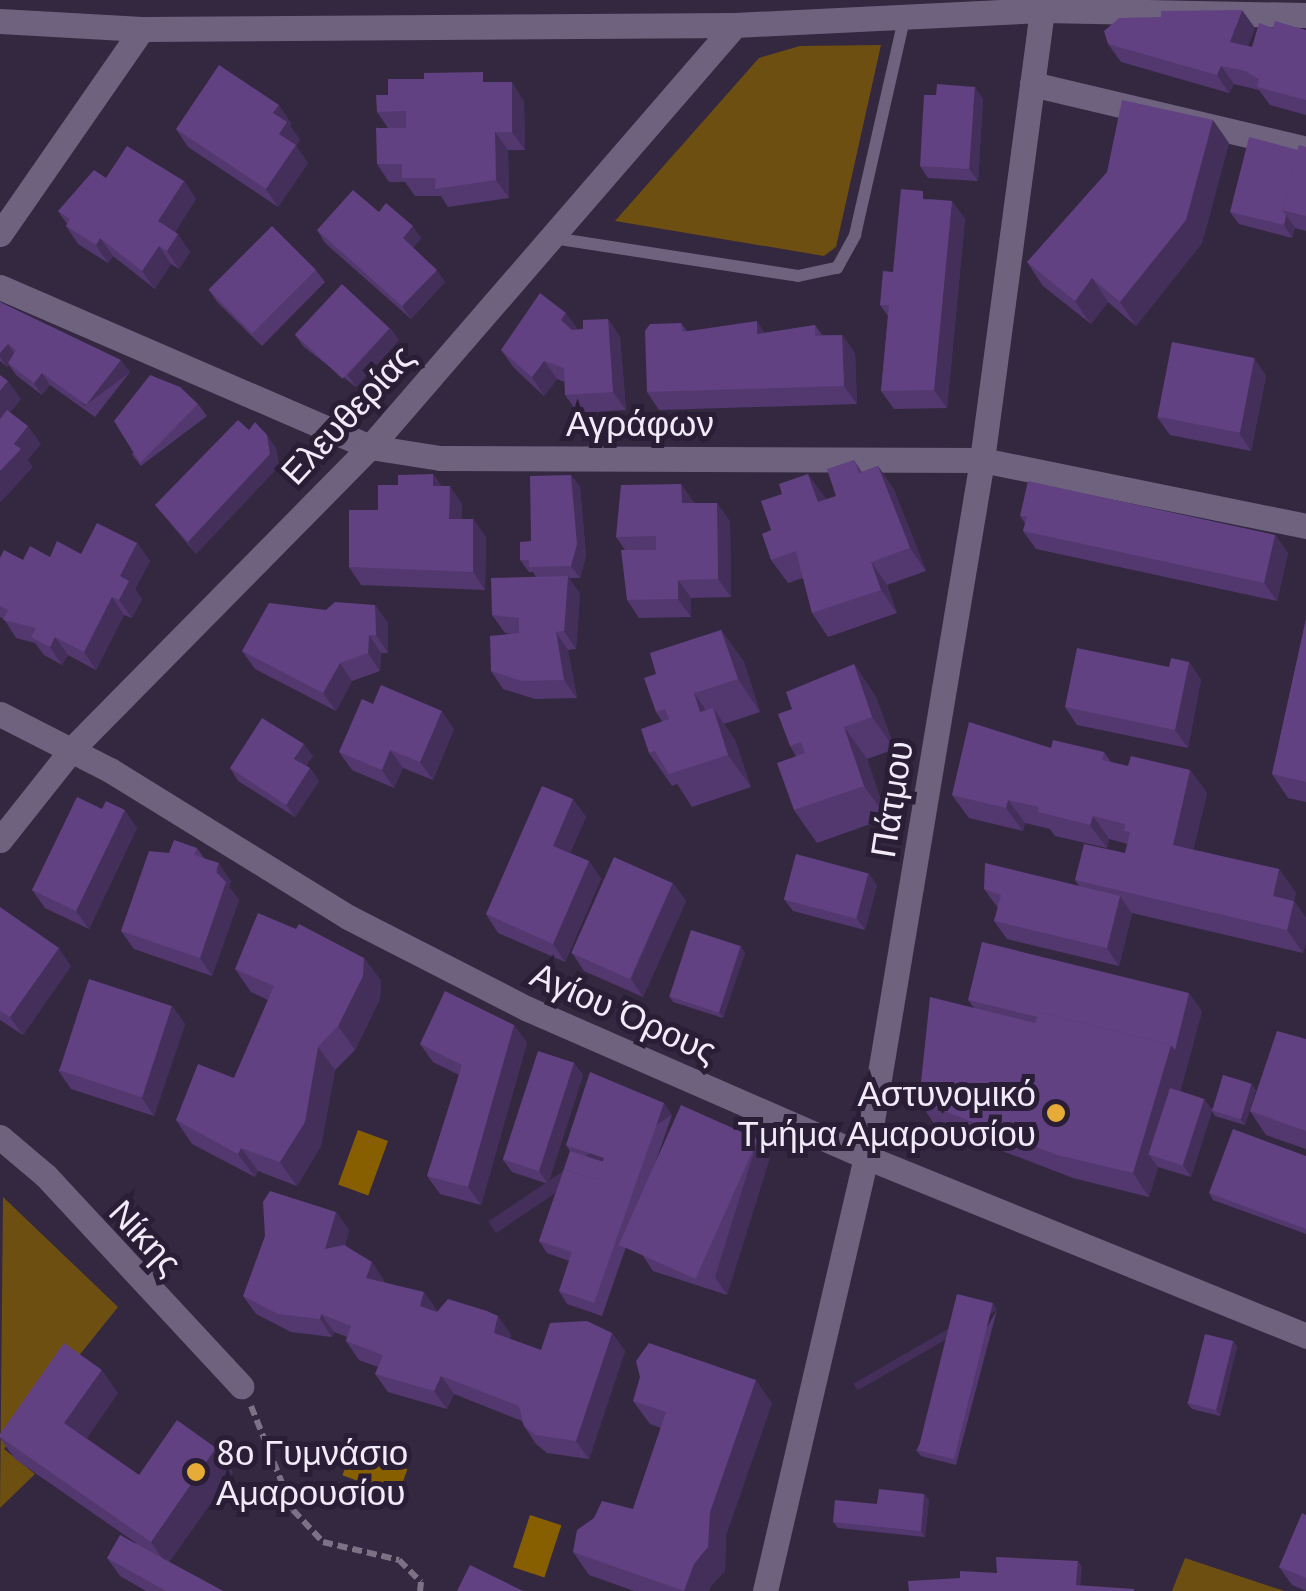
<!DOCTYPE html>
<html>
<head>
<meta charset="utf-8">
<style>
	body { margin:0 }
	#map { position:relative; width:1306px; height:1591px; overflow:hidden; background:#332840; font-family:"PT Sans",sans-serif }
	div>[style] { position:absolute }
	.green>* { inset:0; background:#6e4f12 }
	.water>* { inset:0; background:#875f01; transform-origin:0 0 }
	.path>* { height:6px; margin-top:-3px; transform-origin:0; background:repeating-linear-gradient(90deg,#7b7286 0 10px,transparent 0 15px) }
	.lane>* { height:12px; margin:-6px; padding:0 6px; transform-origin:6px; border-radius:6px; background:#6f627f }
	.street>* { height:25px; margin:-12.5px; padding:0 12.5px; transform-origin:12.5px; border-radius:12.5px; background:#6f627f }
	.wall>* { inset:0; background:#53386f; transform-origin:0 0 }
	.shaded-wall>* { inset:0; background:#442e5a; transform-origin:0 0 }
	.building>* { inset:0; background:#614181; transform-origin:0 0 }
	.dots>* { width:28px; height:28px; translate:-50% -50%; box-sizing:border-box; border:5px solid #291e35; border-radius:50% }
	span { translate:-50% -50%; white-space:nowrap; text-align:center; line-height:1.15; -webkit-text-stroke:10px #291e35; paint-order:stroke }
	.street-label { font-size:35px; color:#f1eaf9 }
	.poi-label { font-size:35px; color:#f1eaf9 }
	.right { translate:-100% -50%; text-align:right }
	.left { translate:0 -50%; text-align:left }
</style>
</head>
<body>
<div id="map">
	<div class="green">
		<div style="clip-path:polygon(881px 45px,836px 247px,824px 256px,615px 221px,759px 58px,800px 46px)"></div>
		<div style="clip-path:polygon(3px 1197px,118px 1307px,4px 1449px,35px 1474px,0 1508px)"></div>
		<div style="clip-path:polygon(1185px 1558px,1284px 1591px,1172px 1591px)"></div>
	</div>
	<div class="water">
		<div style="left:358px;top:1130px;width:32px;height:58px;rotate:20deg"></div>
		<div style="left:352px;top:1449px;width:59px;height:28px;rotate:20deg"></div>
		<div style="left:530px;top:1515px;width:33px;height:55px;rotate:18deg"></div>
	</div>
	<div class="path">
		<div style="left:251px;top:1406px;width:112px;rotate:68deg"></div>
		<div style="left:293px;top:1510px;width:44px;rotate:46.8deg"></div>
		<div style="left:323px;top:1542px;width:78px;rotate:13.3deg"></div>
		<div style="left:399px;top:1560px;width:31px;rotate:45deg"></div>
		<div style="left:421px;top:1582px;width:9px;rotate:96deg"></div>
	</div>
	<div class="lane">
		<div style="left:553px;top:238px;width:248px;rotate:8.8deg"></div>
		<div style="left:798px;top:276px;width:40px;rotate:-12deg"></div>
		<div style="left:837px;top:268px;width:38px;rotate:-61deg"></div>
		<div style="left:855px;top:235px;width:226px;rotate:-77.2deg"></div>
	</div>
	<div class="street">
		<div style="left:0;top:21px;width:142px;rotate:3.2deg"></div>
		<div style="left:142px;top:29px;width:593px;rotate:-0.39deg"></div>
		<div style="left:735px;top:25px;width:307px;rotate:-2.8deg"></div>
		<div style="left:1042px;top:10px;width:264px;rotate:1.1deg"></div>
		<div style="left:1032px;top:84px;width:282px;rotate:13.3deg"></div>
		<div style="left:0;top:234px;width:249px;rotate:-55.3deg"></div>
		<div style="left:0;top:287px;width:403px;rotate:23.4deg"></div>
		<div style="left:370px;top:447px;width:71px;rotate:8.9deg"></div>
		<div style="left:440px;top:458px;width:542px;rotate:0.21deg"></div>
		<div style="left:982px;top:460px;width:331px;rotate:11.5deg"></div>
		<div style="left:0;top:714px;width:123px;rotate:27deg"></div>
		<div style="left:110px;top:770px;width:280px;rotate:31.7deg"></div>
		<div style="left:348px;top:917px;width:202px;rotate:27.1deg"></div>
		<div style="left:528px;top:1009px;width:369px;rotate:23.6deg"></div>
		<div style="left:866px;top:1157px;width:475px;rotate:22.1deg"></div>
		<div style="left:0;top:840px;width:117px;rotate:-51.6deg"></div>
		<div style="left:73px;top:748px;width:423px;rotate:-45.4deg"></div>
		<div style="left:370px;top:447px;width:558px;rotate:-49.14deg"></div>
		<div style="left:0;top:1137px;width:60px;rotate:40.3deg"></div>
		<div style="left:46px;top:1176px;width:287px;rotate:47.1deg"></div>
		<div style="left:765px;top:1591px;width:446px;rotate:-76.9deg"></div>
		<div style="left:866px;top:1157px;width:707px;rotate:-80.55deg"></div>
		<div style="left:982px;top:460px;width:454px;rotate:-82.4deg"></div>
	</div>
	<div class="wall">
		<div style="clip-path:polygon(1255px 28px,1248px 46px,1252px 47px,1273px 28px,1306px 30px,1306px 115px,1270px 105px,1259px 90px,1234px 84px,1229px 93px,1121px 62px,1108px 44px)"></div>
		<div style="clip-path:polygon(490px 82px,524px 101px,525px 150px,508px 150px,509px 198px,448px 207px,441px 196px,415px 196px,405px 182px,389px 182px,377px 164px,388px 128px,377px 112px,388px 95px)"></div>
		<div style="clip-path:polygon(983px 99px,978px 181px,928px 178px,920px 166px)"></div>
		<div style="clip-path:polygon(291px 123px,290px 126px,300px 140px,296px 146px,308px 163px,278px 207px,188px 147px,176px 129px)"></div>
		<div style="clip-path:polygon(1229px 143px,1202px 243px,1136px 326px,1108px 302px,1091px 324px,1043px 286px,1027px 262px)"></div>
		<div style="clip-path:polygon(1306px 147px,1306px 231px,1295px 228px,1292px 238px,1239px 224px,1230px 212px,1298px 150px)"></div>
		<div style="clip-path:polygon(106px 178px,184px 181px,196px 199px,175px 232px,190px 252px,179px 269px,171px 264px,155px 289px,113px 256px,108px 263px,78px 244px,66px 226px,67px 224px,58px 211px)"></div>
		<div style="clip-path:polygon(929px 199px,952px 201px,965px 219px,947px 408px,894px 409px,881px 391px,888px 316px,880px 305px,893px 272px)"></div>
		<div style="clip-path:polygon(379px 212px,421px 238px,413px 248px,445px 282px,411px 319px,325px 243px,317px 230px)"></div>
		<div style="clip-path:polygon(316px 270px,325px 282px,262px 346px,217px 302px,209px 290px)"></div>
		<div style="clip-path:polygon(0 302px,130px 372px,95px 417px,50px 385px,42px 395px,16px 375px,9px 365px,7px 367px,0 361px)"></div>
		<div style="clip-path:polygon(608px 319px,620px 337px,626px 410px,578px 413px,565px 395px,565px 382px,557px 379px,544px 396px,514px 368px,501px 350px,583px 329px)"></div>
		<div style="clip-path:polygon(681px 323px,687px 331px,765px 333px,815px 325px,822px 335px,842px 335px,855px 353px,857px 404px,659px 410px,647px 392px)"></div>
		<div style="clip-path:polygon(390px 328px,399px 340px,356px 387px,304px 347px,295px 335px)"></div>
		<div style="clip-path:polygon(1254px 358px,1266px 376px,1251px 451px,1170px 435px,1157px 417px)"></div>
		<div style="left:198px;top:404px;width:15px;height:83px;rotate:53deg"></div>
		<div style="clip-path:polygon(249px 430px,276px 448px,279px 466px,196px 554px,155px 505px)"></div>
		<div style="clip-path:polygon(854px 460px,862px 472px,878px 466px,894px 490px,926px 571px,887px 585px,897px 613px,828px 637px,812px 613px,803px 578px,788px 583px,771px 560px,771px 530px,825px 497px,826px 500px,836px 496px)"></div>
		<div style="clip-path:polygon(433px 474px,441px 486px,462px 504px,462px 519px,473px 519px,486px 537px,485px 590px,361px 585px,349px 567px,378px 510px,398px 485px)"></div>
		<div style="clip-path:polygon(571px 475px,580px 487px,586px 556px,580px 578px,569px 578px,580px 594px,576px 649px,568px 650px,577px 698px,535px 699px,503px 689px,491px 671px,511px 634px,505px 633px,492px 615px,536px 577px,533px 572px,529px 572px,520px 560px)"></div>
		<div style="clip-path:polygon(681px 484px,694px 503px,730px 521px,731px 597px,691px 598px,691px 617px,639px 618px,627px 600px,625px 550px,616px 537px)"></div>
		<div style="clip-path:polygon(1020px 516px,1275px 535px,1288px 553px,1277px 601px,1036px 549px,1023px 531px,1025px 523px)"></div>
		<div style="clip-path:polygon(137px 543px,150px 561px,135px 589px,142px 599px,132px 618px,124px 615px,96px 670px,68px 655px,62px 665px,44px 655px,35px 643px,16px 638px,4px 619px,0 617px,0 558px,23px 560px,81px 554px)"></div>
		<div style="clip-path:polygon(375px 605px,388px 623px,388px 653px,381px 653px,380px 671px,352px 681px,336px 711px,255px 669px,242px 651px,326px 610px)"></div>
		<div style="clip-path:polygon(1306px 619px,1306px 802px,1288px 798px,1272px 774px)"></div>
		<div style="clip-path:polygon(721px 630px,744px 662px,760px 712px,724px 724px,735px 740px,751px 787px,692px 807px,677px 784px,672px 786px,649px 753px,662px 721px,656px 712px,656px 674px)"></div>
		<div style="clip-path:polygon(1189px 662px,1201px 680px,1188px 748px,1077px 725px,1065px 707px)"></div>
		<div style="clip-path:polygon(854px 664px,876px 697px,895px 749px,867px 759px,887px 818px,817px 843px,794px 810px,796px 756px,790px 746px,792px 709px)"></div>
		<div style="clip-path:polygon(373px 704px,454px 729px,433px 780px,403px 768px,394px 788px,352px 770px,339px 752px)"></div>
		<div style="clip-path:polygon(1051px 748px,1104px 752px,1111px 762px,1128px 766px,1190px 770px,1207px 793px,1193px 850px,1279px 869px,1296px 893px,1294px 901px,1306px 918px,1306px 942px,1303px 953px,1132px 913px,1119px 966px,1007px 939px,994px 921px,998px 908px,984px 889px,1079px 886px,1075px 880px,1125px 853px,1128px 844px,1109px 839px,1107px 848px,1055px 836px,1050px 829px,1025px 823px,1023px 831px,969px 818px,952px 795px)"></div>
		<div style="clip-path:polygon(313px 756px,306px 766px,310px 768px,319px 781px,295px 817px,238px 781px,230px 768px)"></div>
		<div style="clip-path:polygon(573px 799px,586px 817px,570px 853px,589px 861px,601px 879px,565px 962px,498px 933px,486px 914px)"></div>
		<div style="clip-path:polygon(102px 809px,137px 828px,89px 929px,45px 908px,32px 890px)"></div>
		<div style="clip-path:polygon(197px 848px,204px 858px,231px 881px,229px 887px,239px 900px,212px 976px,134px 949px,121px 931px,169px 853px)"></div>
		<div style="clip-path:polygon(673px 883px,686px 901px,643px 997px,584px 971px,572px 953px)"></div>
		<div style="clip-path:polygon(877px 885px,865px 930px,793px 911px,784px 899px)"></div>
		<div style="clip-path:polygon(0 907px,71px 966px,23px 1035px,0 1020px)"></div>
		<div style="clip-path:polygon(741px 946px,745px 953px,723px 1018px,673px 1002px,669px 996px)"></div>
		<div style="clip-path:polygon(364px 958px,381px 981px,380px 999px,355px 1050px,335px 1070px,321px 1146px,297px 1186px,258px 1171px,255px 1177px,192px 1144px,176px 1120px,234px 1078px,268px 1000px,251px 992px,235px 969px)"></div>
		<div style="clip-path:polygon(968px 1000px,1202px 1011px,1180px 1091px,1204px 1099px,1211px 1109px,1256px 1090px,1245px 1125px,1215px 1116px,1212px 1111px,1191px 1177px,1158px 1167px,1149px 1197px,1073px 1178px,935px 1125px,919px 1101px,974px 1008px)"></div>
		<div style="clip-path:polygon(172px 1006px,185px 1024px,154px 1116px,71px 1089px,58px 1070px)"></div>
		<div style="clip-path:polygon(514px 1025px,527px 1043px,481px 1205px,440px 1194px,427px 1176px,459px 1075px,433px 1062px,420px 1044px)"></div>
		<div style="clip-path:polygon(1306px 1039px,1306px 1149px,1266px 1135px,1250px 1111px)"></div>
		<div style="clip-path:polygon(574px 1063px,583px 1075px,548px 1184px,512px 1172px,503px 1160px)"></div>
		<div style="clip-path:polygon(672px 1115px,602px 1316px,567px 1304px,559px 1291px,569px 1261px,547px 1253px,539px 1241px,570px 1151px,566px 1145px)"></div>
		<div style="clip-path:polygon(758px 1139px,770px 1157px,727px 1295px,653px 1271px,641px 1253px)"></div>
		<div style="clip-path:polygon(1306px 1156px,1306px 1234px,1213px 1200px,1209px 1193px)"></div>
		<div style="clip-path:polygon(336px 1212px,349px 1230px,345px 1245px,384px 1280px,384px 1282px,437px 1310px,437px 1312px,511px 1334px,510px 1339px,541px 1350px,612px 1333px,625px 1351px,589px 1459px,547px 1453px,536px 1444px,524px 1426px,522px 1421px,454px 1394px,447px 1409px,388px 1392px,375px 1374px,378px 1367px,359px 1360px,346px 1341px,347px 1337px,334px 1332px,332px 1337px,291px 1332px,256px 1314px,243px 1296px)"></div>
		<div style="clip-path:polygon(997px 1310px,956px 1465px,921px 1456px,916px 1450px)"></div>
		<div style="clip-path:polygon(1233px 1341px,1237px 1347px,1220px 1416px,1192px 1409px,1187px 1403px)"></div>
		<div style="clip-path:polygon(118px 1393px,86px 1438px,139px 1475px,233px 1472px,169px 1562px,223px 1591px,146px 1591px,120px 1576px,107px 1558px,136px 1543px,15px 1459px,0 1438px,0 1434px)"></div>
		<div style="clip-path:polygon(633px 1401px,772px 1403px,726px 1535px,725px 1571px,710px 1587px,709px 1591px,634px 1591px,589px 1575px,573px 1552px,633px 1509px,661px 1428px,650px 1424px)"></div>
		<div style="clip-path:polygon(924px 1494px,929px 1500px,925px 1537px,838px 1528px,833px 1522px,877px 1504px)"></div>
		<div style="clip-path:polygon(1306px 1515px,1306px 1591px,1292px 1585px,1279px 1567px)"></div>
	</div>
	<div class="shaded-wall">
		<div style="clip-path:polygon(1242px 10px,1255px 28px,1242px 60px,1230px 42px)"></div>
		<div style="clip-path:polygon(1221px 66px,1234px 84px,1229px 93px,1217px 75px)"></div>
		<div style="clip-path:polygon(512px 82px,524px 101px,525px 150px,512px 132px)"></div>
		<div style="clip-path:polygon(975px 87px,983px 99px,978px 181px,969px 169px)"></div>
		<div style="clip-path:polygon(279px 105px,291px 123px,290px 126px,300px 140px,296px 146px,308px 163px,278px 207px,266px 189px,279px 134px,273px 113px)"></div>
		<div style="clip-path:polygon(1213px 120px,1229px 143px,1202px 243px,1136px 326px,1120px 302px)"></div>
		<div style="clip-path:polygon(495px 132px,508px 150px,509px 198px,496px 180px)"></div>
		<div style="clip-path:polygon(184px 181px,196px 199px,170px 239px,158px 221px)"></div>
		<div style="clip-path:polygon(952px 201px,965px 219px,947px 408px,934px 390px)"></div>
		<div style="clip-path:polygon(1286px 215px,1295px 228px,1292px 238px,1284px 225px)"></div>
		<div style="clip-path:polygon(413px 226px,421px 238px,411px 251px,403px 238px)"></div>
		<div style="clip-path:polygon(178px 234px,190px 252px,179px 269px,167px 251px)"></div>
		<div style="clip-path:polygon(100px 238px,113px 256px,108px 263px,96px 245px)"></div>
		<div style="clip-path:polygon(159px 246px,171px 264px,155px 289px,142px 271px)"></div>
		<div style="clip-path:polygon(437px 270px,445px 282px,411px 319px,402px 306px)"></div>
		<div style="clip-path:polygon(1092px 278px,1108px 302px,1091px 324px,1075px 301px)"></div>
		<div style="clip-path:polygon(566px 313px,579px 331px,573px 338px,561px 320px)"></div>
		<div style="clip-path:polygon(608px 319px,620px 337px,626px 410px,613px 392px)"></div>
		<div style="clip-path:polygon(757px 321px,769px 339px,757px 334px)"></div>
		<div style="clip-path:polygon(390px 328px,399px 340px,356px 387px,348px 375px)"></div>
		<div style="clip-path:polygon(842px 335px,855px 353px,857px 404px,844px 386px)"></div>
		<div style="clip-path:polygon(8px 344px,16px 356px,7px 367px,0 357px,0 353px)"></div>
		<div style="clip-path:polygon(1254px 358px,1266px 376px,1251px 451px,1239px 433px)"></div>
		<div style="left:121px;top:360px;width:15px;height:57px;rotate:53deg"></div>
		<div style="clip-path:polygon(544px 361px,557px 379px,544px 396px,532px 377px)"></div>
		<div style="clip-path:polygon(42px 373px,50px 385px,42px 395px,34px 383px)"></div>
		<div style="clip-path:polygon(8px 381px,21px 399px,0 426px,0 391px)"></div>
		<div style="clip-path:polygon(28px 426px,41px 444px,28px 460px,33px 467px,0 503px,0 471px,14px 444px)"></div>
		<div style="clip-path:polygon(267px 435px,276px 448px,279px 466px,196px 554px,188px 542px)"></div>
		<div style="clip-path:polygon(878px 466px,894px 490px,926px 571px,910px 548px)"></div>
		<div style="clip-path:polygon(433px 474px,446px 492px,433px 486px)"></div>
		<div style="clip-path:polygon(808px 474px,825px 497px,835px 526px,818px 502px)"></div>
		<div style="clip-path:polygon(571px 475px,580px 487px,586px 556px,580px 578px,571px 566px)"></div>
		<div style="clip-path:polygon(681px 484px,694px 502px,694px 521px,682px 503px)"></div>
		<div style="clip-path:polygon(450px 486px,462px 504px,462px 537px,449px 519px)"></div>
		<div style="clip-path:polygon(717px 503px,730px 521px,731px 597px,718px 579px)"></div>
		<div style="clip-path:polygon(473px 519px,486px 537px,485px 590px,473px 572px)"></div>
		<div style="clip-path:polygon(1275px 535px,1288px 553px,1277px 601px,1264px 583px)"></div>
		<div style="clip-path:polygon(137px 543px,150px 561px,135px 589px,142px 599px,132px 618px,119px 600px,120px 576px)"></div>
		<div style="clip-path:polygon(871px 562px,887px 585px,897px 613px,881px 590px)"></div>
		<div style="clip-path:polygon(568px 576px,580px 594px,576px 649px,564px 631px)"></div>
		<div style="clip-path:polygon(678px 580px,691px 598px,691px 617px,678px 599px)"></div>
		<div style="clip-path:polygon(112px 597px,124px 615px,96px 670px,84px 652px)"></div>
		<div style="clip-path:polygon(375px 605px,388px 623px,388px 653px,376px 635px)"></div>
		<div style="clip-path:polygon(721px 630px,744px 662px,760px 712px,738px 679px)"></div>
		<div style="clip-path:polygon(556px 632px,568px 650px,577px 698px,564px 680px)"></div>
		<div style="clip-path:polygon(369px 635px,381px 653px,380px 671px,368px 653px)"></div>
		<div style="clip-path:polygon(55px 637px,68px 655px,62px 665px,50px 647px)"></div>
		<div style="clip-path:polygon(1189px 662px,1201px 680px,1188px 748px,1175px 730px)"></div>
		<div style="clip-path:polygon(340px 663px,352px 681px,336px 711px,323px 693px)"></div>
		<div style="clip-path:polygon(854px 664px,876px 697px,895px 749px,872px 717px)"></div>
		<div style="clip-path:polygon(694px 693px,717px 726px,700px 712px)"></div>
		<div style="clip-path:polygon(713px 708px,735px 740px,751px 787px,728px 755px)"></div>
		<div style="clip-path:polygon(442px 711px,454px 729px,433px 780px,420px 762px)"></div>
		<div style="clip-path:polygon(844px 727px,867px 759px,887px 818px,864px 786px)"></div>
		<div style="clip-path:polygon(304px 744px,313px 756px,303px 771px,294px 759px)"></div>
		<div style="clip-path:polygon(390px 750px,403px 768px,394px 788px,382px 770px)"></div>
		<div style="clip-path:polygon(310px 768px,319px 781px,295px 817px,286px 805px)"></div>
		<div style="clip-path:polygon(1190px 770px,1207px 793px,1189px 868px,1173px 845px)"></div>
		<div style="clip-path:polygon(573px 799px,586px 817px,565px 864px,553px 846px)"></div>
		<div style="clip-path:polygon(1008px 800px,1025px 823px,1023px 831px,1006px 808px)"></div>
		<div style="clip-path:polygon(125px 810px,137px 828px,89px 929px,76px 911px)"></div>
		<div style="clip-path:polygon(1093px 816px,1109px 839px,1107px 848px,1090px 825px)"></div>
		<div style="clip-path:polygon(589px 861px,601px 879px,565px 962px,553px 944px)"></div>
		<div style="clip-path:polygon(219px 863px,231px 881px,229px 887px,239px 900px,212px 976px,200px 958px)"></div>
		<div style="clip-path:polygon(1279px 869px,1296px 893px,1289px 919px,1273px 896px)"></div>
		<div style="clip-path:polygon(869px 873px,877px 885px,865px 930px,856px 917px)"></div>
		<div style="clip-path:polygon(673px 883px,686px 901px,643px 997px,631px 979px)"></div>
		<div style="clip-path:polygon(1120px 896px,1132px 914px,1119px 966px,1107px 948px)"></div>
		<div style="clip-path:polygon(1294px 901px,1306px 918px,1306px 942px,1303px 953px,1287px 930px)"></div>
		<div style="clip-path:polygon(741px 946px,745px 953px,723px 1018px,719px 1012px)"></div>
		<div style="clip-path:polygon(59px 948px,71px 966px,23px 1035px,10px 1017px)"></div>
		<div style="clip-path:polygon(364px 958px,381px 981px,380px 999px,355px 1050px,338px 1026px)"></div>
		<div style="clip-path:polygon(1189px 993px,1202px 1011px,1187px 1068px,1161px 1158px,1149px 1155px,1158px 1167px,1149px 1197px,1133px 1173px,1171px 1045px)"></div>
		<div style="clip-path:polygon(172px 1006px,185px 1024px,154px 1116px,142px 1098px)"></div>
		<div style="clip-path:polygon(514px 1025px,527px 1043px,481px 1205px,468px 1187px)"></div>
		<div style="clip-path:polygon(318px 1047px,335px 1070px,321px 1146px,297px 1186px,280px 1162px)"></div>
		<div style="clip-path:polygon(574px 1063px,583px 1075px,548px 1184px,539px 1171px)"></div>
		<div style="clip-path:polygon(1252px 1084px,1256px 1090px,1245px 1125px,1240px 1119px)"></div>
		<div style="clip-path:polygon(1204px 1099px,1212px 1111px,1191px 1177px,1183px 1165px)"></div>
		<div style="left:664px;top:1103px;width:14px;height:212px;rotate:56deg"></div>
		<div style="clip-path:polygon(758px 1139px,770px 1157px,727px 1295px,715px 1277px)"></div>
		<div style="clip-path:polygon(241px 1148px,258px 1171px,255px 1177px,238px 1154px)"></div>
		<div style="clip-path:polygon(336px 1212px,349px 1230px,338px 1267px,325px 1249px)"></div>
		<div style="clip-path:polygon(372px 1262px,384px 1280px,379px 1296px,366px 1278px)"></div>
		<div style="clip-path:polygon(424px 1292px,437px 1310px,433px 1324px,420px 1306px)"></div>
		<div style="left:993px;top:1303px;width:8px;height:161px;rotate:60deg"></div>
		<div style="clip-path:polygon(321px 1314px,334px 1332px,332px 1337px,320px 1319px)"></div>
		<div style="clip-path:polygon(498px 1316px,511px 1334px,506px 1351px,494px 1333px)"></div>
		<div style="clip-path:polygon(612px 1333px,625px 1351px,589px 1459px,576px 1441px)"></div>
		<div style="clip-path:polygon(1233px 1341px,1237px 1347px,1220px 1416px,1216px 1409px)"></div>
		<div style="clip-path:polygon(102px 1370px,118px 1393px,81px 1447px,64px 1423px)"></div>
		<div style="clip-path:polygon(441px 1376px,454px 1394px,447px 1409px,434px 1391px)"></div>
		<div style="clip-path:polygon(756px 1380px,772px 1403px,726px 1535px,725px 1571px,710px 1587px,709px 1591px,684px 1591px,710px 1512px)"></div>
		<div style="clip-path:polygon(216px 1448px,233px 1472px,167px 1565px,151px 1542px)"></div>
		<div style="clip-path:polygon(924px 1494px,929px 1500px,925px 1537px,921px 1531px)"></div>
		<div style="clip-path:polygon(1078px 1561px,1082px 1567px,1080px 1591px,1076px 1585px)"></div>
	</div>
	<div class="building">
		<div style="clip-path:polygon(1242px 10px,1230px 42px,1252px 47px,1259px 23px,1273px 28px,1275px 21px,1306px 30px,1306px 100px,1257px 87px,1259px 79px,1245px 71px,1221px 66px,1217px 75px,1108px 44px,1104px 31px,1119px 18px,1161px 17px,1161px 11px)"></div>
		<div style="clip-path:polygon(219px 65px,279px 105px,273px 113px,287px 122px,279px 134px,296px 145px,266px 189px,176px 129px)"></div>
		<div style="clip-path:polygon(483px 72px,483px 82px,512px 82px,512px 132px,495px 132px,496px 180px,435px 189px,436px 178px,402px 178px,402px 164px,377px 164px,376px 128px,406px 128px,406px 111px,377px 112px,376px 95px,388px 95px,388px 79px,424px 79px,424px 73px)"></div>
		<div style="clip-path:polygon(937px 84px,975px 87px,969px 169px,920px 166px,924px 95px,936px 95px)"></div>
		<div style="clip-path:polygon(1122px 100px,1213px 120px,1186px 220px,1120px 302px,1092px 278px,1075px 301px,1027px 262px,1107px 172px)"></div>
		<div style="clip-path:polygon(1249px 137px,1298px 150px,1282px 210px,1286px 215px,1284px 225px,1230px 212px)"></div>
		<div style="clip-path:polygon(1299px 145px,1306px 147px,1306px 216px,1282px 210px)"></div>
		<div style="clip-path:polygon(127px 146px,184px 181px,158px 221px,178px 234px,167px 251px,159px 246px,142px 271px,100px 238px,96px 245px,66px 226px,70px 219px,58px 211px,94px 170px,106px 178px)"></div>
		<div style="clip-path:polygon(901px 189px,923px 191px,923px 199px,952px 201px,934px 390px,881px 391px,889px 305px,880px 305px,883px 271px,893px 272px)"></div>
		<div style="clip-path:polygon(353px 190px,379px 212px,386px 203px,413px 226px,403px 238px,437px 270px,402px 306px,317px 230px)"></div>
		<div style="left:272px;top:226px;width:62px;height:90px;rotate:45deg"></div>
		<div style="left:342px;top:284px;width:65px;height:69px;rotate:43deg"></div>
		<div style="clip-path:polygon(540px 293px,566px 313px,561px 320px,572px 330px,583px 329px,583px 320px,608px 319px,613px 392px,565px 395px,564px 368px,544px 361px,532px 377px,501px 350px)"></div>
		<div style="clip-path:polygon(0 302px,121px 360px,86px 405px,42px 373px,34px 383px,8px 363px,16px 350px,8px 344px,0 353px)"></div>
		<div style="clip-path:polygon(757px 321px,757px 334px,815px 325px,815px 336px,842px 335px,844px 386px,647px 392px,645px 331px,650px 324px,681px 323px,682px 332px)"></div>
		<div style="left:1172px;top:342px;width:84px;height:76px;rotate:11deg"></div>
		<div style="clip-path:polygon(0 375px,8px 381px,0 391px)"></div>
		<div style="clip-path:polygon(150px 375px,180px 387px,198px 404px,140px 463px,114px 421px)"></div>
		<div style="clip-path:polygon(7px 410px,28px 426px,14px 444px,21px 449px,0 471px,0 419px)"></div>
		<div style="clip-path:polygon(238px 420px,249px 430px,255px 422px,267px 435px,270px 454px,188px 542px,155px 505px)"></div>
		<div style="clip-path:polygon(854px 460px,859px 473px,878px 466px,910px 548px,871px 562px,881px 590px,812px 613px,796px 551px,771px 560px,762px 534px,771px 530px,761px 501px,782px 494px,779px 484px,808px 474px,818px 502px,836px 496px,827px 469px)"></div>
		<div style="clip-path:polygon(433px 474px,433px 486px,450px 486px,449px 519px,473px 519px,473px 572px,349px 567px,349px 510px,378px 510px,378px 485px,398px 485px,398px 475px)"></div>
		<div style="clip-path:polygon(571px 475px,577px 544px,571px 566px,529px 567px,529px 560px,520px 560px,520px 542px,531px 541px,530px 476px)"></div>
		<div style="clip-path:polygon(1028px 481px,1275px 535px,1264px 583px,1023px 531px,1027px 517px,1020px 516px)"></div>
		<div style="clip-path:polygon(681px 484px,682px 503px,717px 503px,718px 579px,678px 580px,678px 599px,627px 600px,621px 550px,656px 550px,656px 536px,616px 537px,621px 485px)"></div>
		<div style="clip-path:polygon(97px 523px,137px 543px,120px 576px,129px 581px,119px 600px,112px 597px,84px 652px,55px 637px,50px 647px,31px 637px,36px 628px,3px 620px,8px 610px,0 606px,0 558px,4px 550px,23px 560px,30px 546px,50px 557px,57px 541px,81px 554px)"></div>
		<div style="clip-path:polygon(568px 576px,564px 631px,556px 632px,564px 680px,522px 681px,491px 671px,490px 636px,519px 633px,519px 618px,492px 615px,491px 578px)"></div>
		<div style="clip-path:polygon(335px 602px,375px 605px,376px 635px,369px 635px,368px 653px,340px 663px,323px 693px,242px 651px,269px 603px,326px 610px)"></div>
		<div style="clip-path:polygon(1306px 619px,1306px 782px,1272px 774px)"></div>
		<div style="clip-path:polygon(721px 630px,738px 679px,694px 693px,700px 712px,713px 708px,728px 755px,669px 774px,655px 751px,649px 753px,641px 729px,669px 719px,665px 709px,656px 712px,644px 678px,656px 674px,650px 653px)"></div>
		<div style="clip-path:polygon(1077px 648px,1169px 667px,1171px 658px,1189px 662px,1175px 730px,1065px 707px)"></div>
		<div style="clip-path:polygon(854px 664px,872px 717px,844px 727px,864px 786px,794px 810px,777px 763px,805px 753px,801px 742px,790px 746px,778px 714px,792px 709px,786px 692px)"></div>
		<div style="clip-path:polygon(381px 685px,442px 711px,420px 762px,390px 750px,382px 770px,339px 752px,362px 699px,373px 704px)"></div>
		<div style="clip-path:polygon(262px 718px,304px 744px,294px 759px,310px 768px,286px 805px,230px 768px)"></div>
		<div style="clip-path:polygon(969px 722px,1051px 748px,1053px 740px,1104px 752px,1102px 760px,1128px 766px,1131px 756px,1190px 770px,1173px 845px,1279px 869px,1273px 896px,1294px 901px,1287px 930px,1075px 880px,1084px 844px,1125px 853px,1130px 832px,1124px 831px,1125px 824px,1093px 816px,1090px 825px,1038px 812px,1039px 807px,1008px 800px,1006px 808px,952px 795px)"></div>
		<div style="clip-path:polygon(542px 786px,573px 799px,553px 846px,589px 861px,553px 944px,486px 914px)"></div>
		<div style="clip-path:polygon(77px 797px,102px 809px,106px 801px,125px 810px,76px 911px,32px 890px)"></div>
		<div style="clip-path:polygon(174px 840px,197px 848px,194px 855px,219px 863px,216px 872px,226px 882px,200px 958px,121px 931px,149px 851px,169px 853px)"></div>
		<div style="left:796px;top:854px;width:75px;height:47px;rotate:15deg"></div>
		<div style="left:614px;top:857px;width:64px;height:105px;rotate:24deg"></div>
		<div style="clip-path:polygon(985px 863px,1120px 896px,1107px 948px,994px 921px,1001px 895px,984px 889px)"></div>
		<div style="clip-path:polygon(0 907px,59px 948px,10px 1017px,0 1011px)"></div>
		<div style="clip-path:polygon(258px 913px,296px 929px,299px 924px,364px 958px,363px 976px,338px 1026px,318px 1047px,305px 1122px,280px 1162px,241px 1148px,238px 1154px,176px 1120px,198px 1064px,234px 1078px,274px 986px,235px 969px)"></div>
		<div style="left:691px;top:930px;width:52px;height:70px;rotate:18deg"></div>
		<div style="clip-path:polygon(982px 942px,1189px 993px,1175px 1050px,1171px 1045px,1039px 1012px,1038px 1017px,968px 1000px)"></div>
		<div style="left:89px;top:979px;width:87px;height:96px;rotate:18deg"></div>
		<div style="clip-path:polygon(445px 991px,514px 1025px,468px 1187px,427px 1176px,462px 1065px,420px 1044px)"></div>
		<div style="clip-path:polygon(930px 997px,1035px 1023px,1039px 1012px,1171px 1045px,1133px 1173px,1057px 1155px,919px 1101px)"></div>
		<div style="clip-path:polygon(1277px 1031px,1306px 1039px,1306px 1131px,1250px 1111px)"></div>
		<div style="left:538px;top:1051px;width:38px;height:114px;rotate:18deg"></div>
		<div style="clip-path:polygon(590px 1072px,664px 1103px,594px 1303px,559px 1291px,572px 1252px,539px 1241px,564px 1169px,597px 1180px,604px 1158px,566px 1145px)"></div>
		<div style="left:1223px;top:1075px;width:30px;height:37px;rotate:17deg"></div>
		<div style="left:1170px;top:1088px;width:36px;height:70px;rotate:18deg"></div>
		<div style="left:681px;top:1105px;width:84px;height:153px;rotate:24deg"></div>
		<div style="clip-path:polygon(1233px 1129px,1306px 1156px,1306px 1229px,1209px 1193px)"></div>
		<div style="left:570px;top:1151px;width:35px;height:19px;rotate:18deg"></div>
		<div style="clip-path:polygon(270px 1191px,336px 1212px,325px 1249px,344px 1245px,372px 1262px,366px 1278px,424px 1292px,420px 1306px,437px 1312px,448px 1299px,487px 1311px,498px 1316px,494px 1333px,541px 1350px,550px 1323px,587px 1321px,612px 1333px,576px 1441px,535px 1435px,524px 1426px,519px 1406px,441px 1376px,434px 1391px,375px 1374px,383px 1355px,346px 1341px,351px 1326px,321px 1314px,320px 1319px,278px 1314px,243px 1296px,265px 1236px,263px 1202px)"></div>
		<div style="left:957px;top:1294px;width:37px;height:161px;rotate:14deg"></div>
		<div style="left:1205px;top:1334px;width:29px;height:71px;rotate:14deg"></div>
		<div style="clip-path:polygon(64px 1343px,102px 1370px,64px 1423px,139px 1475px,177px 1420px,216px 1448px,151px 1542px,0 1437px,0 1434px)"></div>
		<div style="clip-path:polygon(649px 1343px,756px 1380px,710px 1512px,708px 1547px,694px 1564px,684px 1591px,573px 1552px,577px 1530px,594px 1518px,602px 1501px,633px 1509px,666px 1412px,633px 1401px,640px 1377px,636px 1361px)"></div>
		<div style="clip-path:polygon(879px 1489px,924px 1494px,921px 1531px,833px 1522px,835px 1500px,877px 1504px)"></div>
		<div style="clip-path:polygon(1302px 1513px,1306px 1515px,1306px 1578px,1279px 1567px)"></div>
		<div style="clip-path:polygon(120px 1535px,223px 1591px,166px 1591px,107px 1558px)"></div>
		<div style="clip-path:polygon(996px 1557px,1078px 1561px,1076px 1585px,1134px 1589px,1134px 1591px,909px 1591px,908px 1581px,960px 1578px,960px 1571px,997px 1573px)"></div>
		<div style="clip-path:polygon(470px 1565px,523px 1591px,457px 1591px)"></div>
	</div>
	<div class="dots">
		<div style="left:1056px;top:1113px;background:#e7ac37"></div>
		<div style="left:196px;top:1472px;background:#e7ac37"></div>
	</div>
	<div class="street-label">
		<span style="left:347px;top:414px;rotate:-47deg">Ελευθερίας</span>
		<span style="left:640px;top:423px">Αγράφων</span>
		<span style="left:891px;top:799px;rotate:-81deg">Πάτμου</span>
		<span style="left:624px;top:1012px;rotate:24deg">Αγίου Όρους</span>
		<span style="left:146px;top:1237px;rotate:47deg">Νίκης</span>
	</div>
	<div class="poi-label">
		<span class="right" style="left:1036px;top:1113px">Αστυνομικό<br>Τμήμα Αμαρουσίου</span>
		<span class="left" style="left:216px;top:1472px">8ο Γυμνάσιο<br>Αμαρουσίου</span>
	</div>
</div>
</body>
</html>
